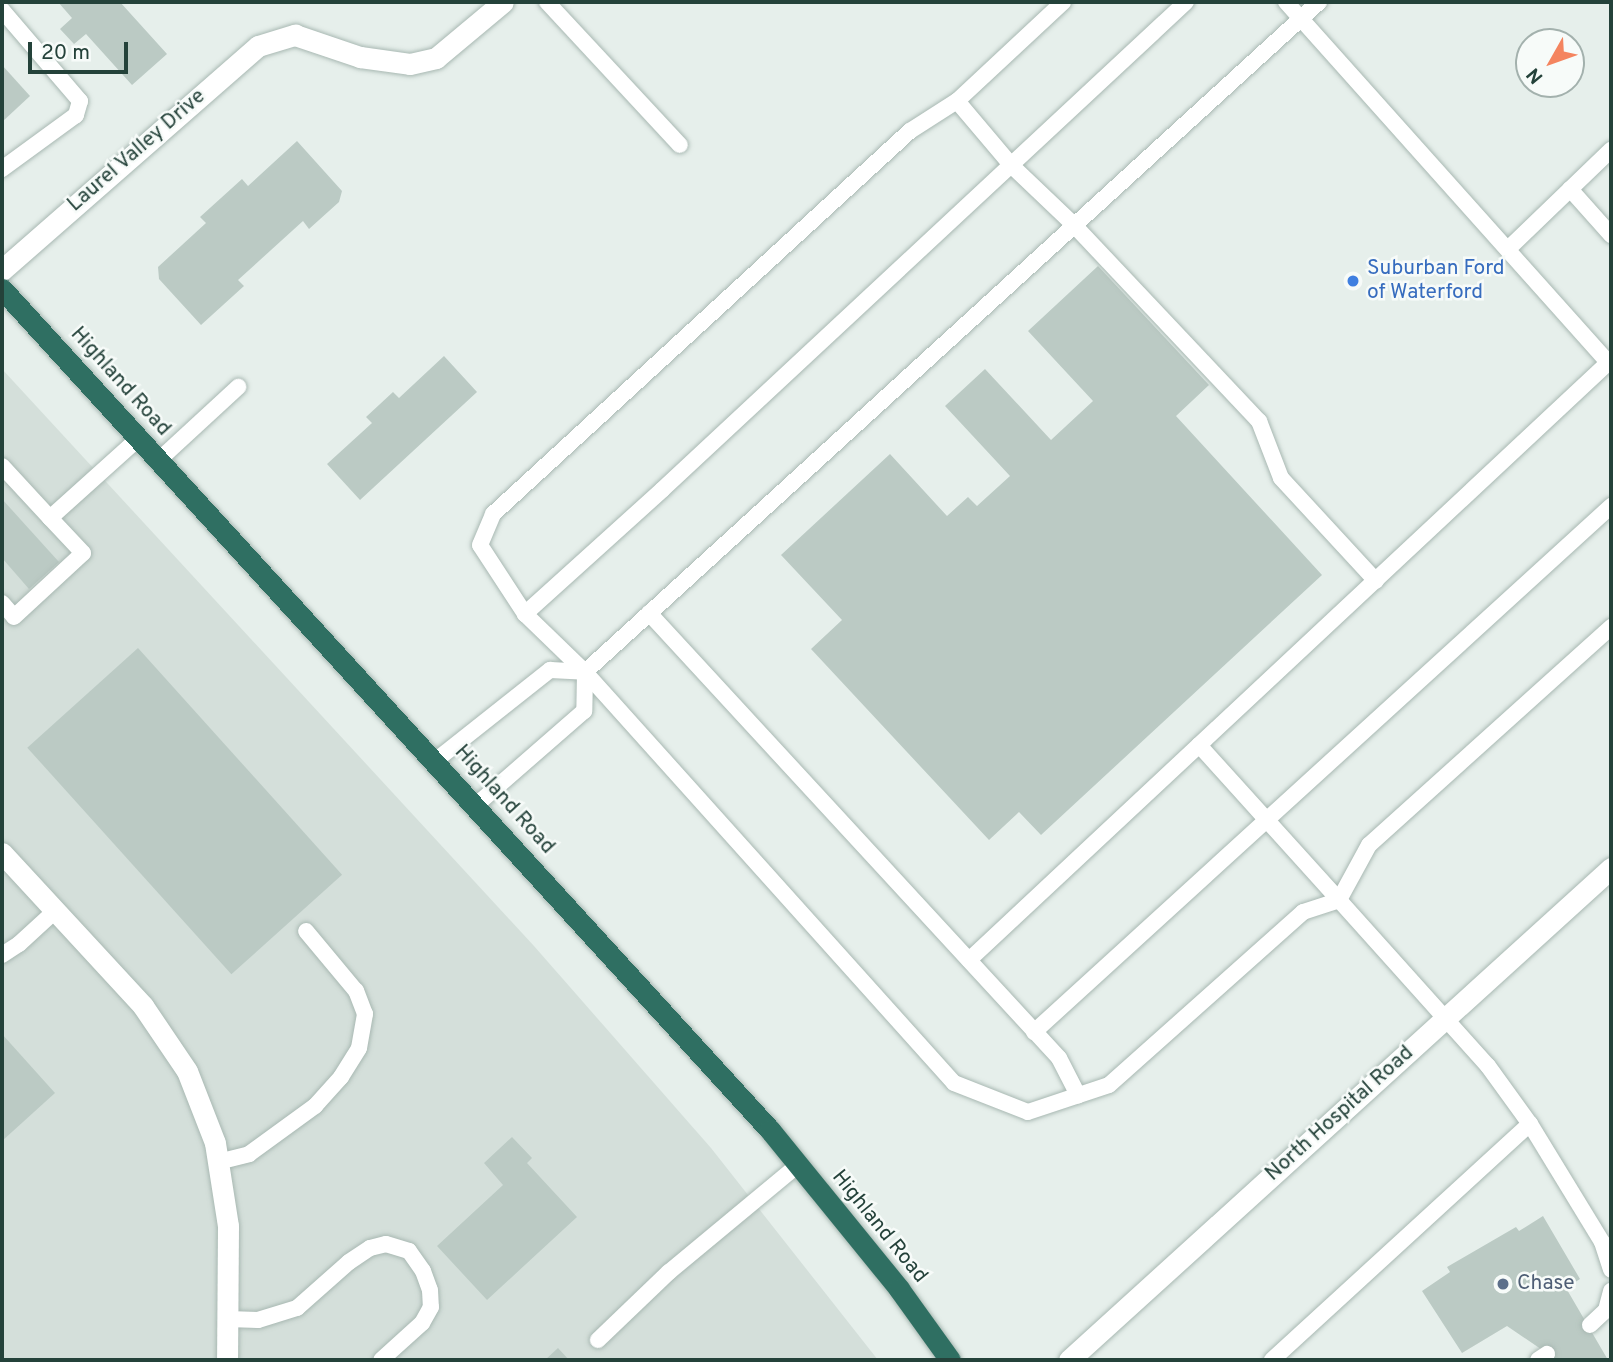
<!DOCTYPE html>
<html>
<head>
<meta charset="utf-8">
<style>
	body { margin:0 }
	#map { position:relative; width:1613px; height:1362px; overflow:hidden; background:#e6efeb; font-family:Overpass,sans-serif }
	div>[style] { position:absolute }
	.built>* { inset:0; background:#d4dfda }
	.building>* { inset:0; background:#bbcac4; transform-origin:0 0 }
	.roads { filter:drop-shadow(0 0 2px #a8b8b2) drop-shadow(0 0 2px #a8b8b2) }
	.lane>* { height:16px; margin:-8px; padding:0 8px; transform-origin:8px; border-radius:8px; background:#fff }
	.street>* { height:21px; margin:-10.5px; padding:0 10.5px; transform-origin:10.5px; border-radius:10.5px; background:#fff }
	.secondary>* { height:21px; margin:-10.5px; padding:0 10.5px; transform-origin:10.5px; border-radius:10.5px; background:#fff }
	.highway>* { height:21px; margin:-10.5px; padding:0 10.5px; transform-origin:10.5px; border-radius:10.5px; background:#2f6f62 }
	.dots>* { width:19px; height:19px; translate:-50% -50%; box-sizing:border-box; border:4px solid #f7fbf9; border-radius:50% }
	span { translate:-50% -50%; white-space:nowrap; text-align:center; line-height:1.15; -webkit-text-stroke:5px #f7fbf9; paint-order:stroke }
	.street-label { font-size:21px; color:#24423a }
	.shop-label { font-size:21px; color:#366cbe }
	.left { translate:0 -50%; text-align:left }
	.service-label { font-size:21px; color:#4e5e75 }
	.frame { position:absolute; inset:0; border:4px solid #24423a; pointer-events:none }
	.north { position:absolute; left:1515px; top:28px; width:70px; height:70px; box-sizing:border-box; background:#f7fbf9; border:2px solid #a3b1ad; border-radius:50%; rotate:230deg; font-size:19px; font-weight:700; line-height:28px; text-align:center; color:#24423a }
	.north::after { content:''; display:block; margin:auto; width:24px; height:32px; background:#f4845f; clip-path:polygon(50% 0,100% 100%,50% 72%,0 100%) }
	.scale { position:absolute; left:28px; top:42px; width:100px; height:32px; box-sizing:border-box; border:4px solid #24423a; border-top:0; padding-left:9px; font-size:21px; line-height:24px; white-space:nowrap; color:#24423a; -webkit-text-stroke:5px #f7fbf9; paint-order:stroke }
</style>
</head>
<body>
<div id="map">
	<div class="built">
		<div style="clip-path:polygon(2px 369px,534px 946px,711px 1148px,878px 1360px,2px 1360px)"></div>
	</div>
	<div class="building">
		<div style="clip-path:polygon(58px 2px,120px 2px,167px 54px,132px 85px,86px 34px,74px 44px,60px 29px,72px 18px)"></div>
		<div style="clip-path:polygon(2px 65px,30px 96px,2px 122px)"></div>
		<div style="clip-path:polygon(297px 141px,342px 191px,339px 202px,309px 229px,303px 221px,238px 280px,244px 286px,201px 325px,159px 279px,158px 267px,206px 223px,200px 217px,242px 179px,248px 186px)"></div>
		<div style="clip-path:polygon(1098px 266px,1209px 385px,1176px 416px,1322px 575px,1041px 835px,1019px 812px,989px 840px,811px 649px,842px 620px,781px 555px,890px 454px,947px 516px,968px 497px,977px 506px,1010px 476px,945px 406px,985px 369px,1051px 440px,1093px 401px,1028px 331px)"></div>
		<div style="clip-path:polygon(444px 356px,477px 392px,360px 500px,327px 464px,372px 423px,366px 417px,393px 392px,399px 398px)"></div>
		<div style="clip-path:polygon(2px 499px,59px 562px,29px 589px,2px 558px)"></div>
		<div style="left:138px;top:648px;width:305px;height:149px;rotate:48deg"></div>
		<div style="clip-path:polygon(2px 1034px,55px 1093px,2px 1141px)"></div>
		<div style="clip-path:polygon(512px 1137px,532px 1158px,527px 1163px,577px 1217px,487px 1300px,437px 1246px,503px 1185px,484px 1163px)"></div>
		<div style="clip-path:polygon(1543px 1216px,1580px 1279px,1566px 1288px,1608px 1360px,1557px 1360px,1507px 1326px,1462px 1353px,1422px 1291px,1450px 1272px,1447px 1267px,1516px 1227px,1519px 1231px)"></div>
		<div style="clip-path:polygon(558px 1348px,569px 1360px,545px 1360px)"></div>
	</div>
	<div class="roads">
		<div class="lane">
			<div style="left:547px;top:2px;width:195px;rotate:47.1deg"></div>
			<div style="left:1186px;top:2px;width:716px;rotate:137.04deg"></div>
			<div style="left:662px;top:490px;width:185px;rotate:137.9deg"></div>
			<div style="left:525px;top:614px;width:83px;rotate:44deg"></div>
			<div style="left:585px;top:672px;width:552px;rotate:48.08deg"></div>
			<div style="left:954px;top:1083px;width:79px;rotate:21.4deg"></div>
			<div style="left:1028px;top:1112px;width:85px;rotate:-18.4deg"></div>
			<div style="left:1109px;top:1085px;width:260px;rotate:-41.7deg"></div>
			<div style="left:1303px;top:912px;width:38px;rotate:-18deg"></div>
			<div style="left:1339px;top:900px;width:223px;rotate:48.1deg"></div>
			<div style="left:1488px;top:1066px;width:72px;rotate:54.1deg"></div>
			<div style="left:1530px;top:1124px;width:138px;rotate:58.6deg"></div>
			<div style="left:1602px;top:1242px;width:29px;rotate:72deg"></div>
			<div style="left:1286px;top:2px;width:487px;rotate:48.2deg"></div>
			<div style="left:2px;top:10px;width:120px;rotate:49.4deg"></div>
			<div style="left:80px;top:101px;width:15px;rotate:106deg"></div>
			<div style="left:76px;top:115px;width:92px;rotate:143.9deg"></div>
			<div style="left:957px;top:101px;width:145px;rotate:-43deg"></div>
			<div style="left:1570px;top:189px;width:62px;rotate:48.3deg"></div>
			<div style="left:1508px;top:249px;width:143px;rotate:-43.9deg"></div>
			<div style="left:159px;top:460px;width:108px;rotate:-42.7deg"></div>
			<div style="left:2px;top:466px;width:71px;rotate:47.3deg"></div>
			<div style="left:50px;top:518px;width:120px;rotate:-42deg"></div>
			<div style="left:2px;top:603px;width:18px;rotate:49deg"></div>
			<div style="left:14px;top:617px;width:94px;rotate:-42.8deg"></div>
			<div style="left:83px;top:553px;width:48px;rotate:-133.3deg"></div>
			<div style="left:649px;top:613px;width:605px;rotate:47.34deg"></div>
			<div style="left:1059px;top:1058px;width:42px;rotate:62.8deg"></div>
			<div style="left:525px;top:614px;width:82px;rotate:-123.1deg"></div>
			<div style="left:480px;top:545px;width:34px;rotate:-67deg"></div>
			<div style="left:493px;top:514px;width:566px;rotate:-42.57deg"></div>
			<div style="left:910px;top:131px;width:56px;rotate:-32.6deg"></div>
			<div style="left:957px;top:101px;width:84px;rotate:49.8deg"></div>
			<div style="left:1011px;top:165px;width:87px;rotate:43.6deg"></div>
			<div style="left:1074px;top:225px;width:270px;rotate:46.7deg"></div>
			<div style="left:1259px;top:421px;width:61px;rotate:68.9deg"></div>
			<div style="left:1281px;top:478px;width:140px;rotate:47.3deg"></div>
			<div style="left:585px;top:672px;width:994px;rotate:-42.39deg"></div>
			<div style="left:1199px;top:745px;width:209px;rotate:47.9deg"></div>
			<div style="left:1339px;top:900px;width:63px;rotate:-61.4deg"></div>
			<div style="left:1369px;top:845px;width:326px;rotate:-42deg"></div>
			<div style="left:435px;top:761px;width:147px;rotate:-38.4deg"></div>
			<div style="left:550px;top:670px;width:35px;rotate:3deg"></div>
			<div style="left:585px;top:672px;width:39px;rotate:91deg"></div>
			<div style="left:584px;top:711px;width:145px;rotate:138.9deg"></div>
			<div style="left:2px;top:955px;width:20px;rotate:-33deg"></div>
			<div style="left:19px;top:944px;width:49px;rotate:-42.5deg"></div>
			<div style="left:969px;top:960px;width:876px;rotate:-43.06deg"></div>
			<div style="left:1034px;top:1032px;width:781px;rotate:-42.35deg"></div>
			<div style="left:218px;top:1162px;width:32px;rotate:-14deg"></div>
			<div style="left:249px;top:1154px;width:82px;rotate:-36deg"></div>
			<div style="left:315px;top:1106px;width:39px;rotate:-48deg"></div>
			<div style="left:341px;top:1077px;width:34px;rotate:-58deg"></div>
			<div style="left:359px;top:1048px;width:35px;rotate:-80deg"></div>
			<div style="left:365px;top:1014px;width:25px;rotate:-111deg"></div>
			<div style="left:356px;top:991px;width:78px;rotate:-129.8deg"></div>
			<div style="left:228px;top:1319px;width:30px;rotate:2deg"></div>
			<div style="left:258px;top:1320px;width:41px;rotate:-17.1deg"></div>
			<div style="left:297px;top:1308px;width:69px;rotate:-41.5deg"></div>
			<div style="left:349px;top:1262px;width:25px;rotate:-34deg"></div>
			<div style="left:370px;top:1248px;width:16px;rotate:-14deg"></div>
			<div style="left:386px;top:1244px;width:24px;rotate:17deg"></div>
			<div style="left:409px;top:1251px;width:24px;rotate:55deg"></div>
			<div style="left:423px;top:1271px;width:20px;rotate:70deg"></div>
			<div style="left:430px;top:1290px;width:17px;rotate:87deg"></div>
			<div style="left:431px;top:1307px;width:18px;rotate:119deg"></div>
			<div style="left:422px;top:1323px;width:55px;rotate:137.9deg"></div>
			<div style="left:1590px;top:1325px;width:22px;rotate:-43deg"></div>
			<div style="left:1606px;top:1310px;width:20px;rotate:-75deg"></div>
			<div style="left:598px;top:1340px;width:98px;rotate:-43.8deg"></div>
			<div style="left:669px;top:1272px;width:168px;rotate:-39.7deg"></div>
			<div style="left:1272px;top:1360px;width:350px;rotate:-42.5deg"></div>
			<div style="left:1538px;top:1360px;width:11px;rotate:-34deg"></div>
		</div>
		<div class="street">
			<div style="left:2px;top:270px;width:340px;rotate:-41.2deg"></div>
			<div style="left:258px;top:46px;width:39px;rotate:-17deg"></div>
			<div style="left:295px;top:35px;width:69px;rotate:18.7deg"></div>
			<div style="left:360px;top:57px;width:50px;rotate:8deg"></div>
			<div style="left:410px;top:64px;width:27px;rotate:-13deg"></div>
			<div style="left:436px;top:58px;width:87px;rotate:-39.9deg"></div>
			<div style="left:2px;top:853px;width:208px;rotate:47.3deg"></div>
			<div style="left:143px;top:1006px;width:78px;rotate:55.9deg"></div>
			<div style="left:187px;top:1071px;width:77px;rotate:68.7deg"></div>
			<div style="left:215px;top:1143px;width:84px;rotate:81.1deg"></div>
			<div style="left:228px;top:1226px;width:134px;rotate:90.4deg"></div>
		</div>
		<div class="secondary">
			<div style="left:1069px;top:1360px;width:732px;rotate:-42.23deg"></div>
		</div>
		<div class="highway">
			<div style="left:2px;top:289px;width:1139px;rotate:47.6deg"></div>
			<div style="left:770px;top:1130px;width:205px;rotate:50.9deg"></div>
			<div style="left:899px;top:1289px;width:87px;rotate:54.3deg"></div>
		</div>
	</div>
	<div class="dots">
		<div style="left:1353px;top:281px;background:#3f7fe0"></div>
		<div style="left:1503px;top:1284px;background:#5c6f8a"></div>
	</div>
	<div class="street-label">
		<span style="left:137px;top:151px;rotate:-41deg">Laurel Valley Drive</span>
		<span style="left:120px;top:382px;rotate:48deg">Highland Road</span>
		<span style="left:504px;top:800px;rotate:48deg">Highland Road</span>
		<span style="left:1340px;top:1114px;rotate:-42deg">North Hospital Road</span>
		<span style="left:879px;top:1227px;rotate:51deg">Highland Road</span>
	</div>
	<div class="shop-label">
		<span class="left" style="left:1367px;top:281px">Suburban Ford<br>of Waterford</span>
	</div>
	<div class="service-label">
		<span class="left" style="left:1517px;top:1284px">Chase</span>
	</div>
	<div class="frame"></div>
	<div class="north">N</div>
	<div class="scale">20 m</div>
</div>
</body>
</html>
